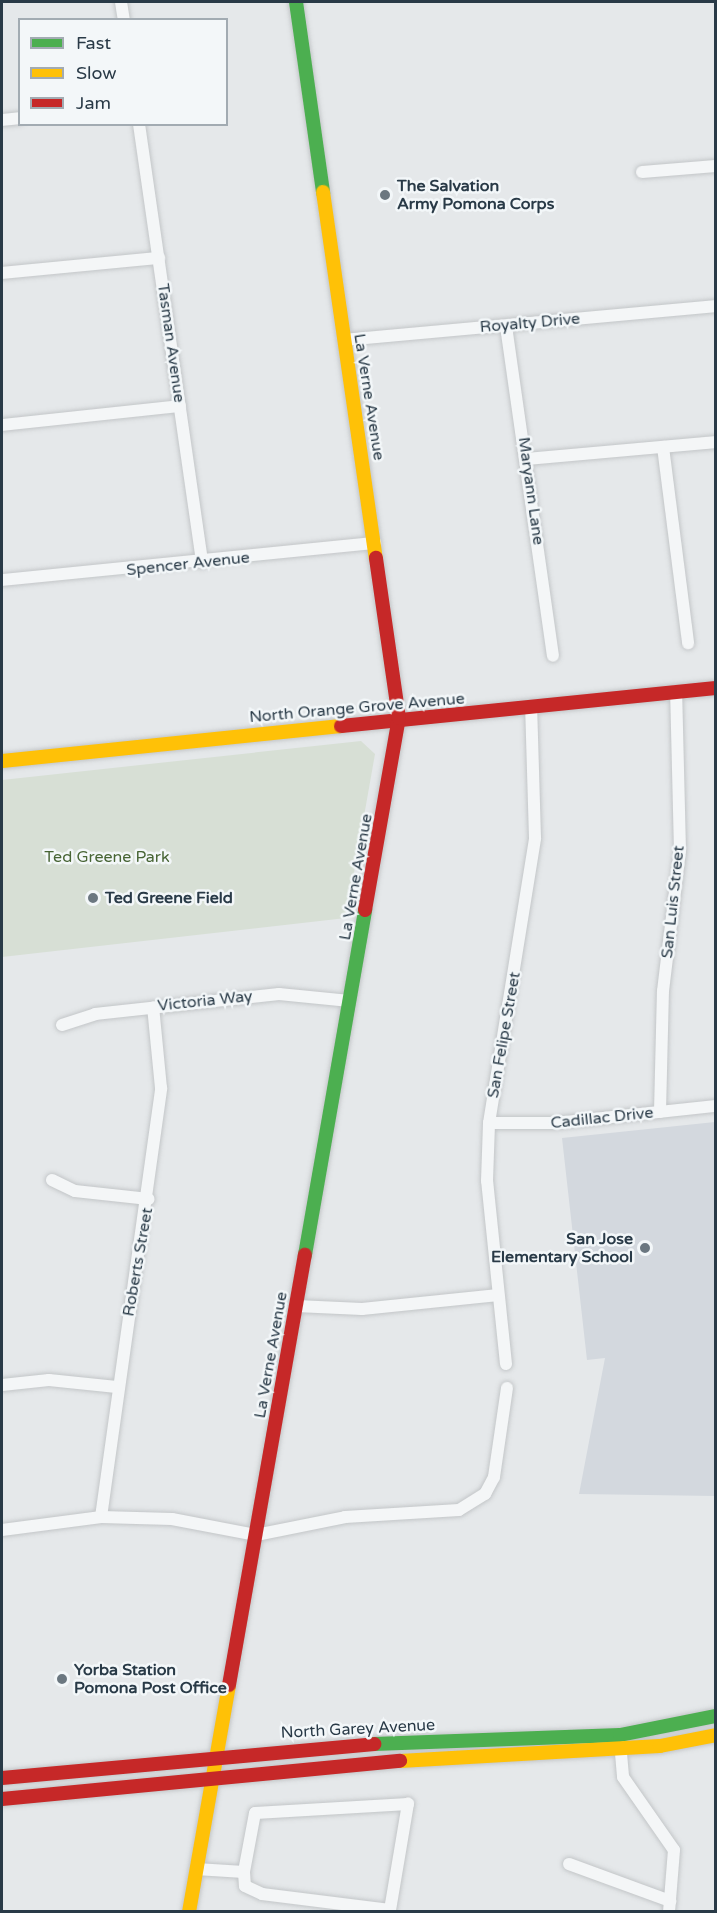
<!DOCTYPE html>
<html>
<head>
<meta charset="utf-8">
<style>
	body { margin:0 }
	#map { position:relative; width:717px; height:1913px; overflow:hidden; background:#e5e8ea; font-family:"Varela Round",sans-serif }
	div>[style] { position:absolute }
	.built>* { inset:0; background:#d3d8de }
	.green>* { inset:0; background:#d7dfd5 }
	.roads { filter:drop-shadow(0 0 2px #c3c6c8) drop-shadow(0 0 2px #c3c6c8) }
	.street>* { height:12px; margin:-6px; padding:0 6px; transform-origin:6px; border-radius:6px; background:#f4f6f7 }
	.fast>* { height:14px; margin:-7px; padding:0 7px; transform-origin:7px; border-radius:7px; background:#4caf50 }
	.slow>* { height:14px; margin:-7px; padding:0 7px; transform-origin:7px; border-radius:7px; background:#ffc107 }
	.jam>* { height:14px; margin:-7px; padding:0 7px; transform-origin:7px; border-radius:7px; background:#c62828 }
	.dots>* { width:16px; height:16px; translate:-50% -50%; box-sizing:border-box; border:3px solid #f3f7f9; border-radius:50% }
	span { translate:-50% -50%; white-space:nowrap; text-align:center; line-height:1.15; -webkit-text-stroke:5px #f3f7f9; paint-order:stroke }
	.poi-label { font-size:16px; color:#293a47; font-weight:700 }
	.left { translate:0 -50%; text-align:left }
	.right { translate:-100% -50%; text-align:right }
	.street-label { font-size:16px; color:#293a47 }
	.park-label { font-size:16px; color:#476434 }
	.frame { position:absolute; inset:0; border:3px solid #293a47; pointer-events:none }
	.legend { position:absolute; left:18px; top:18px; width:210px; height:108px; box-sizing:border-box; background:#f3f7f9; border:2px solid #a2abb2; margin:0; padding:8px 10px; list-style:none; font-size:18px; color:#293a47 }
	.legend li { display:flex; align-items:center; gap:12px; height:30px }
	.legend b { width:30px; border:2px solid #a2abb2 }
</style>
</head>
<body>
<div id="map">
	<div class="built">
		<div style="clip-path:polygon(715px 1122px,715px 1496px,579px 1494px,605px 1358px,587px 1360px,562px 1138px)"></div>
	</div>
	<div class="green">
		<div style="clip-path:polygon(361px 741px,375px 754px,346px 918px,2px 957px,2px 780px)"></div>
	</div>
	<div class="roads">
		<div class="street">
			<div style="left:121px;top:2px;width:18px;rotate:81deg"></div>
			<div style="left:2px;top:120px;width:18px;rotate:-6deg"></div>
			<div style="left:139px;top:124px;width:443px;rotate:81.8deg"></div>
			<div style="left:642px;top:172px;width:74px;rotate:-4.6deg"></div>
			<div style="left:2px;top:273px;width:158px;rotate:-5.5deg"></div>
			<div style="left:506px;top:326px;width:333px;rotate:81.9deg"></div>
			<div style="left:344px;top:340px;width:374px;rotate:-5.2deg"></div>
			<div style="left:2px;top:425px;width:179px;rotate:-6.1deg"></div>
			<div style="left:663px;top:447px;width:198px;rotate:82.7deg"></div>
			<div style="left:527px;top:459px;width:190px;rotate:-5.1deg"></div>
			<div style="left:2px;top:580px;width:375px;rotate:-5.7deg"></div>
			<div style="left:62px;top:1025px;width:35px;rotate:-18deg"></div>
			<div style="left:95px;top:1014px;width:185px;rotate:-6.2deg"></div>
			<div style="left:279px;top:994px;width:71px;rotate:5.6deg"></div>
			<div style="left:660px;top:1112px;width:121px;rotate:-88.6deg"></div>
			<div style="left:663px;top:991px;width:141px;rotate:-83.1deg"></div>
			<div style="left:680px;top:851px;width:160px;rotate:-91.4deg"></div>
			<div style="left:489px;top:1123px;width:67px"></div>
			<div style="left:556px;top:1123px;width:161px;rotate:-6.1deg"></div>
			<div style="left:52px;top:1180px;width:25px;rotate:26deg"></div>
			<div style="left:75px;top:1191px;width:74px;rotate:6.2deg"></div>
			<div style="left:296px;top:1306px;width:66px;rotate:2.6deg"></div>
			<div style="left:362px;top:1309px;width:137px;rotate:-5.9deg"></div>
			<div style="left:506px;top:1364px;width:184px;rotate:-95.9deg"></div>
			<div style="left:487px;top:1181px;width:58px;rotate:-88deg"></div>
			<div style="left:489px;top:1123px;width:289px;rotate:-80.8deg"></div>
			<div style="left:535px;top:838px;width:132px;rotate:-91.7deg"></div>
			<div style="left:2px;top:1385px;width:47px;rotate:-6.1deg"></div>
			<div style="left:49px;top:1380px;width:68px;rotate:5.9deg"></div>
			<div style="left:101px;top:1517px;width:433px;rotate:-82deg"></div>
			<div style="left:161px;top:1088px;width:81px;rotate:-95.6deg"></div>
			<div style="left:2px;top:1530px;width:100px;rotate:-7.5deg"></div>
			<div style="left:101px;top:1517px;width:71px;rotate:1.6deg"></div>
			<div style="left:172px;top:1519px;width:86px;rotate:10.8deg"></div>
			<div style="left:256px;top:1535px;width:91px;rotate:-11.4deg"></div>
			<div style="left:345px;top:1517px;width:114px;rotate:-3.5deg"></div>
			<div style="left:459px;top:1510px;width:31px;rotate:-32deg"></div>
			<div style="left:485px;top:1494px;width:19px;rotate:-62deg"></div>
			<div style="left:494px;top:1477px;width:90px;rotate:-81.7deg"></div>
			<div style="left:620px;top:1742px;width:35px;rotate:85deg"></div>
			<div style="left:623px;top:1777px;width:89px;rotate:55.1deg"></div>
			<div style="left:674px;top:1850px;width:62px;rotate:94.6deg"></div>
			<div style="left:569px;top:1864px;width:108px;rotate:20.1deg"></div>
			<div style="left:196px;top:1869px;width:48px;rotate:3.6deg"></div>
			<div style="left:244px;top:1872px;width:14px;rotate:86deg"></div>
			<div style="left:245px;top:1886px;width:19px;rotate:25deg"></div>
			<div style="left:262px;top:1894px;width:129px;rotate:7.1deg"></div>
			<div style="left:390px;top:1910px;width:108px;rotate:-80.4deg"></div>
			<div style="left:408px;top:1804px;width:153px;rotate:176.6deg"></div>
			<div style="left:255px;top:1813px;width:60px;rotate:100.6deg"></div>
		</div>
		<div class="fast">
			<div style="left:296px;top:2px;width:192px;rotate:81.9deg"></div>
			<div style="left:305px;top:1255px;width:350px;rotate:-80.1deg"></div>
			<div style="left:374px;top:1744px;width:246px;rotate:-2.1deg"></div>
			<div style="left:620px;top:1735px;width:98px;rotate:-11.2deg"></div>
		</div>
		<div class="slow">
			<div style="left:323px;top:192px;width:370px;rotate:81.8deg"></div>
			<div style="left:2px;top:761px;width:341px;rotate:-5.9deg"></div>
			<div style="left:400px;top:1761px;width:260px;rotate:-3.3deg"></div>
			<div style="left:660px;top:1746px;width:57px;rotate:-11.1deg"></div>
			<div style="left:189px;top:1912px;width:230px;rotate:-80deg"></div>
		</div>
		<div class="jam">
			<div style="left:341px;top:726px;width:377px;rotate:-5.8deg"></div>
			<div style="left:365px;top:910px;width:195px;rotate:-80deg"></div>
			<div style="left:399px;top:718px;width:162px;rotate:-98.2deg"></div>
			<div style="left:229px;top:1685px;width:437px;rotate:-80deg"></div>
			<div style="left:2px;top:1778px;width:374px;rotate:-5.2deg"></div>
			<div style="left:2px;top:1799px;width:400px;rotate:-5.5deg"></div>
		</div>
	</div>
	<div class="dots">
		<div style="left:385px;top:195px;background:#6b7780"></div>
		<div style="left:93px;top:898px;background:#6b7780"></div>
		<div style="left:645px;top:1248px;background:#6b7780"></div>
		<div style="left:62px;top:1679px;background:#6b7780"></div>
	</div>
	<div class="poi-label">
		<span class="left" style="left:397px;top:195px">The Salvation<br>Army Pomona Corps</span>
		<span class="left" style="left:105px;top:898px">Ted Greene Field</span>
		<span class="right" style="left:633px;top:1248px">San Jose<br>Elementary School</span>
		<span class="left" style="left:74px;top:1679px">Yorba Station<br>Pomona Post Office</span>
	</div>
	<div class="street-label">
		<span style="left:530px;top:323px;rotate:-5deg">Royalty Drive</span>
		<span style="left:171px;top:343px;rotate:82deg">Tasman Avenue</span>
		<span style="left:369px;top:397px;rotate:81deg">La Verne Avenue</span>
		<span style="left:531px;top:491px;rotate:82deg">Maryann Lane</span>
		<span style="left:188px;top:564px;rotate:-6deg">Spencer Avenue</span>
		<span style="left:357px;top:708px;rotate:-5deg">North Orange Grove Avenue</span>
		<span style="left:356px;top:877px;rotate:-80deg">La Verne Avenue</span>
		<span style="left:673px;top:902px;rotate:-84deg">San Luis Street</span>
		<span style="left:205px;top:1001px;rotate:-6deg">Victoria Way</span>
		<span style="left:504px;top:1035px;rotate:-80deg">San Felipe Street</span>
		<span style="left:602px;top:1118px;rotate:-6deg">Cadillac Drive</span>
		<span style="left:138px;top:1262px;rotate:-80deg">Roberts Street</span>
		<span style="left:271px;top:1355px;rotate:-80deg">La Verne Avenue</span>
		<span style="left:358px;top:1729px;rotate:-3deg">North Garey Avenue</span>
	</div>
	<div class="park-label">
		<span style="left:107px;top:857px">Ted Greene Park</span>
	</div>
	<div class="frame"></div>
	<ul class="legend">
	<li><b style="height:8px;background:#4caf50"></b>Fast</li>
	<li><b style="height:8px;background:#ffc107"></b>Slow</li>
	<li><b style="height:8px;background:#c62828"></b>Jam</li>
	</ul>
</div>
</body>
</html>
